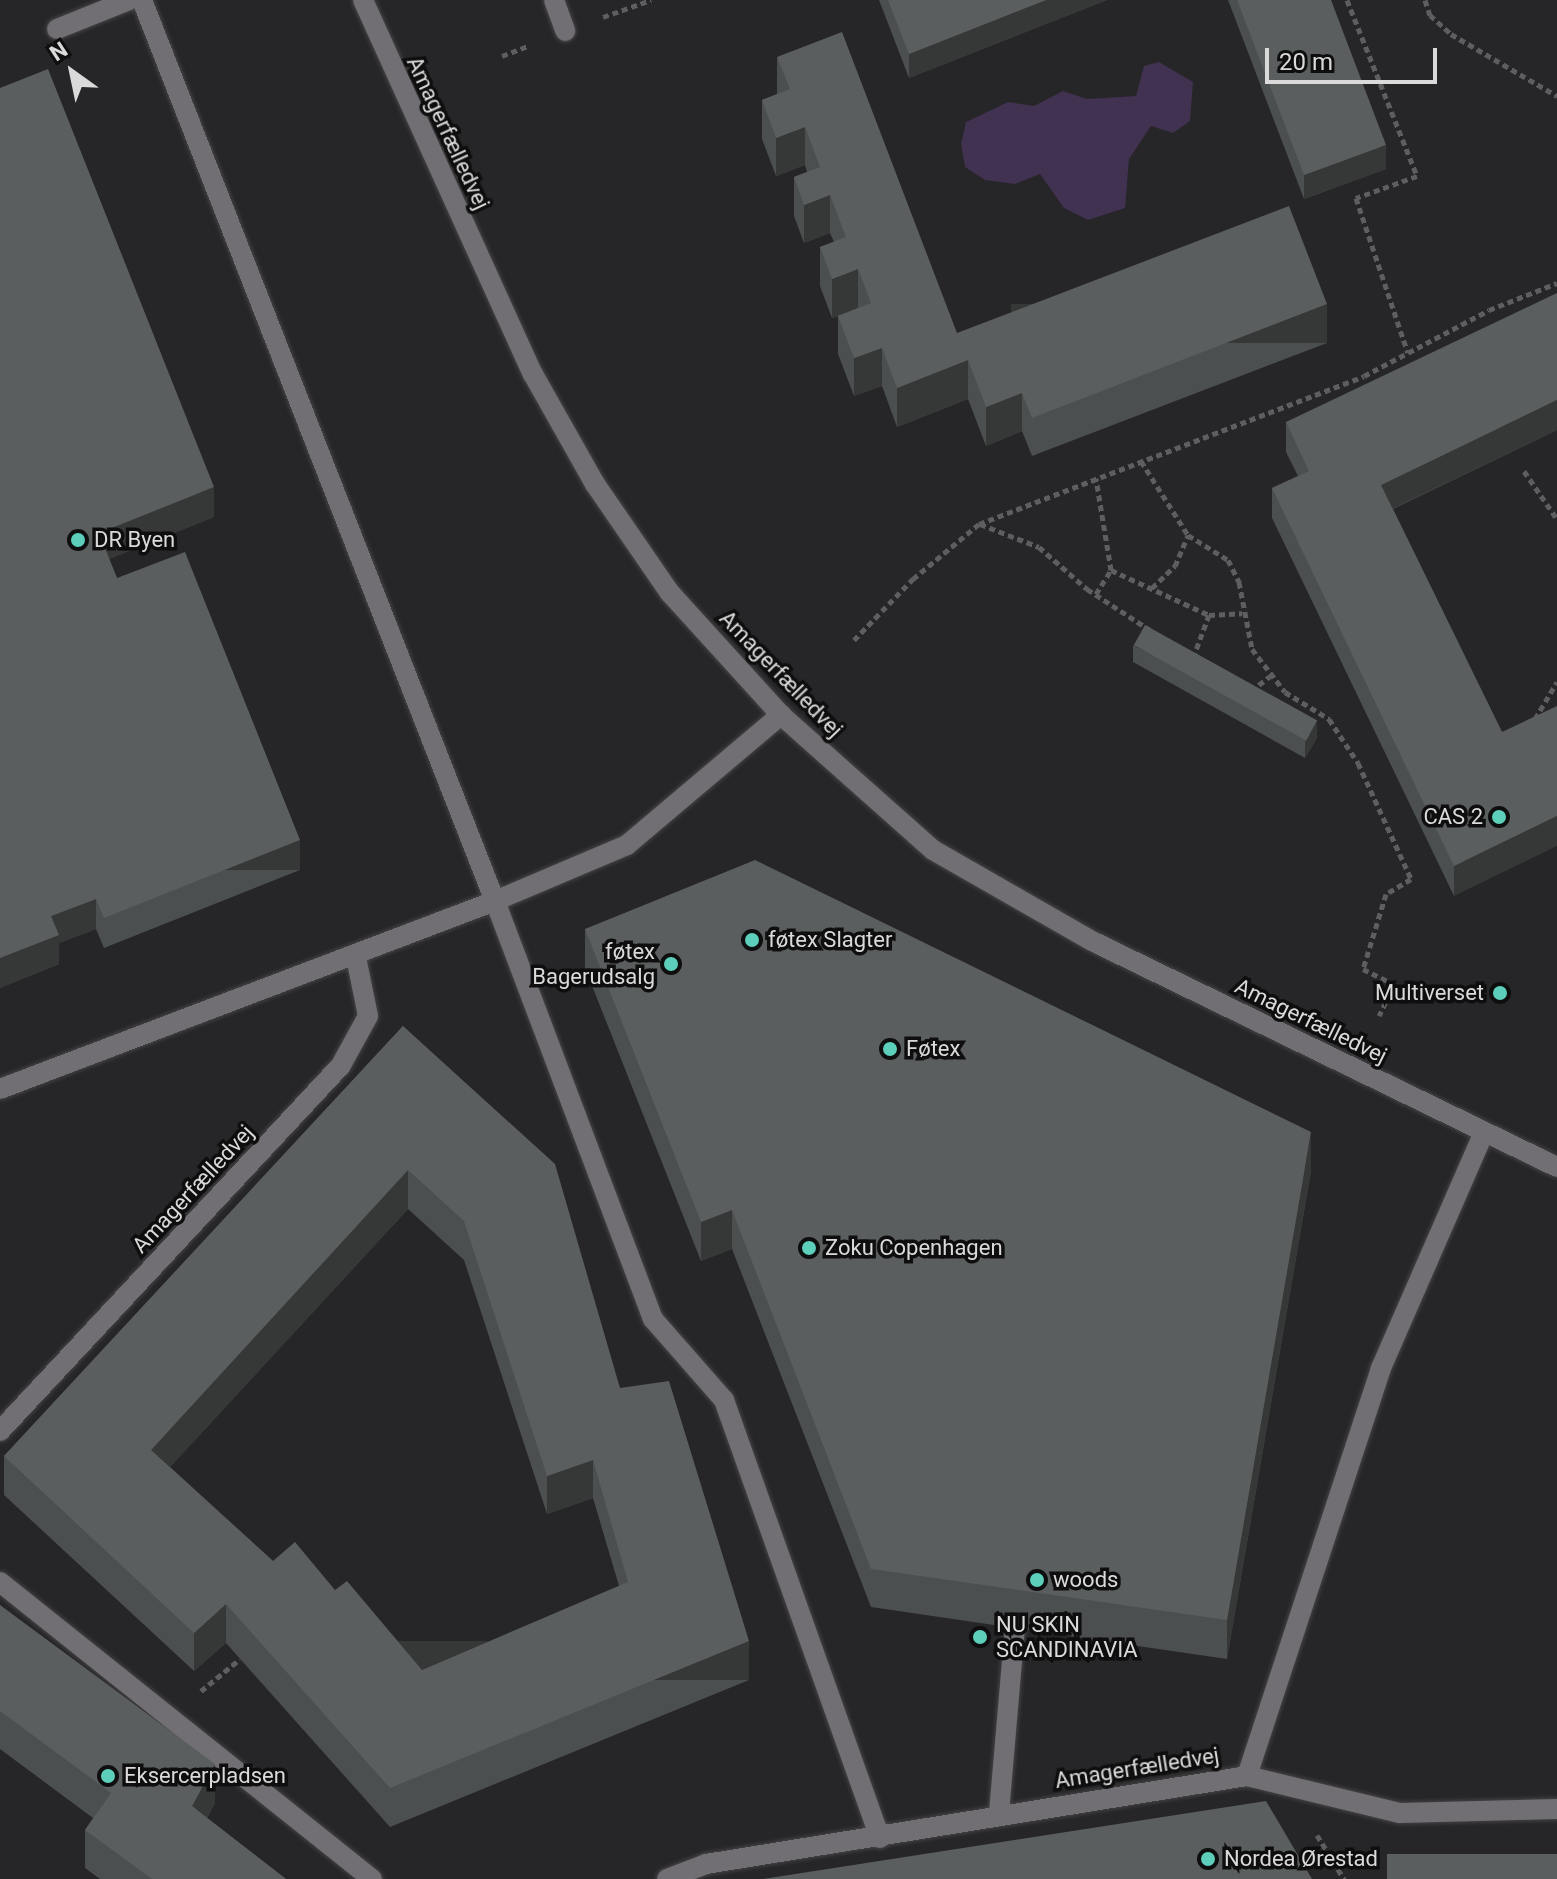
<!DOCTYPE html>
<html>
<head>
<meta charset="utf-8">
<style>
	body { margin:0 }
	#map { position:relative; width:1557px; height:1879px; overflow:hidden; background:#262527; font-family:Roboto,sans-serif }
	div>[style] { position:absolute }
	.green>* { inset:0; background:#403250 }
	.path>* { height:5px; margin-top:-2.5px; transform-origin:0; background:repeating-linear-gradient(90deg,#5e5d5f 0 6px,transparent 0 10px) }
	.roads { filter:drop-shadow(0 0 2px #444345) drop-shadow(0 0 2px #444345) }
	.service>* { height:20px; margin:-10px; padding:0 10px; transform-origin:10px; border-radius:10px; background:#716f73 }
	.minor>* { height:20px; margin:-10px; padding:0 10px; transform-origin:10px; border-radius:10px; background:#716f73 }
	.tertiary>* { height:20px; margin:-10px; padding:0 10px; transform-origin:10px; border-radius:10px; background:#716f73 }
	.wall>* { inset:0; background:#4c4f4f }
	.shaded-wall>* { inset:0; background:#363838; transform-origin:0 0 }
	.building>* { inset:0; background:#5b5e5e; transform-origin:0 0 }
	.dots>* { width:22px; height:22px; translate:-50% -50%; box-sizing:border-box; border:4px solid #0f0e0f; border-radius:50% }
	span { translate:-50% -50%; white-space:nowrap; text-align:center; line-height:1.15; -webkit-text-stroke:7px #0f0e0f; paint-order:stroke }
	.street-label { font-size:22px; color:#dadadb }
	.poi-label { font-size:22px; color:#dadadb }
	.left { translate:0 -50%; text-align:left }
	.right { translate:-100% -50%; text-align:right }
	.north { position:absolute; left:32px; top:32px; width:80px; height:80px; -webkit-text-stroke:6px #0f0e0f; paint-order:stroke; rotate:327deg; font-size:22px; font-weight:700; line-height:32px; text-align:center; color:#dadadb }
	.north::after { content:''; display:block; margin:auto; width:28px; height:36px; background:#dadadb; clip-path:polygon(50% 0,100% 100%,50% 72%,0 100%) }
	.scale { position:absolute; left:1265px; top:48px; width:172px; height:36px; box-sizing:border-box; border:4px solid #dadadb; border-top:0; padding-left:10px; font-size:24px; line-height:28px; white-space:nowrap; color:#dadadb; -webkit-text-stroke:6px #0f0e0f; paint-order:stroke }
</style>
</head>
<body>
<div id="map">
	<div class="green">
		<div style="clip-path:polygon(1159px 62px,1193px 82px,1190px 121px,1173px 133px,1151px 126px,1129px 159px,1125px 208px,1088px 220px,1064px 208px,1040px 174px,1015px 184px,985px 180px,965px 167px,961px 144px,966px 122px,1008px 102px,1034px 106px,1063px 91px,1087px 99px,1136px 96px,1144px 66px)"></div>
	</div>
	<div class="path">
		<div style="left:1347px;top:0;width:189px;rotate:68.3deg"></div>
		<div style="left:1417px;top:176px;width:65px;rotate:160.2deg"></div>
		<div style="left:1356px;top:198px;width:163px;rotate:71.5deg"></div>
		<div style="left:1425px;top:0;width:16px;rotate:72deg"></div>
		<div style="left:1430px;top:15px;width:28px;rotate:42deg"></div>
		<div style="left:1451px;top:34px;width:123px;rotate:30.3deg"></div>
		<div style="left:603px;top:17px;width:51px;rotate:-19.5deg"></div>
		<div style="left:502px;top:56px;width:30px;rotate:-21deg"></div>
		<div style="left:1141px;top:461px;width:88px;rotate:57.6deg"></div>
		<div style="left:1188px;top:535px;width:47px;rotate:32deg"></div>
		<div style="left:1228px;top:560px;width:25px;rotate:63deg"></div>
		<div style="left:1239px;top:582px;width:68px;rotate:79deg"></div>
		<div style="left:1252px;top:649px;width:54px;rotate:52.5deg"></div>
		<div style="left:1285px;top:692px;width:52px;rotate:31.5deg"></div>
		<div style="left:1329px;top:719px;width:53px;rotate:56.6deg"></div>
		<div style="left:1358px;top:763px;width:128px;rotate:65.4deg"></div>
		<div style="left:1411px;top:879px;width:29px;rotate:149deg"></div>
		<div style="left:1386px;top:894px;width:78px;rotate:107deg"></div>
		<div style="left:1363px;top:969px;width:34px;rotate:26deg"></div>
		<div style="left:1394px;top:984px;width:35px;rotate:115deg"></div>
		<div style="left:1524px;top:471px;width:58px;rotate:55.5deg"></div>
		<div style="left:980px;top:524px;width:63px;rotate:21.3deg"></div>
		<div style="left:1039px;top:547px;width:64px;rotate:41.2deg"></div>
		<div style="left:1087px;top:589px;width:75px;rotate:33.1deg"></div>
		<div style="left:1111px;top:570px;width:108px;rotate:24.7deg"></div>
		<div style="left:1209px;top:615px;width:33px;rotate:-3deg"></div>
		<div style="left:1152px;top:588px;width:32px;rotate:-44deg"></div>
		<div style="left:1175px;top:566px;width:34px;rotate:-67deg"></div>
		<div style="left:1096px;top:594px;width:28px;rotate:-58deg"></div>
		<div style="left:1111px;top:570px;width:93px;rotate:-99.3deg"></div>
		<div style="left:854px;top:640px;width:85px;rotate:-46deg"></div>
		<div style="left:913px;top:579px;width:86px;rotate:-39.8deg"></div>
		<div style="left:979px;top:524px;width:412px;rotate:-21deg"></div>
		<div style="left:1364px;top:376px;width:141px;rotate:-27.8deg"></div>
		<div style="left:1489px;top:310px;width:73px;rotate:-21.7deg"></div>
		<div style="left:1193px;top:658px;width:46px;rotate:-69.6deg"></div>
		<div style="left:1251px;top:691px;width:24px;rotate:-38deg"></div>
		<div style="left:1535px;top:719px;width:43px;rotate:-59.3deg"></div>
		<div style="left:201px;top:1691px;width:50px;rotate:-39.4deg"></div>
		<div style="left:1317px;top:1835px;width:52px;rotate:58.5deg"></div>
	</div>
	<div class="roads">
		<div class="service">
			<div style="left:142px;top:0;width:968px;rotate:68.61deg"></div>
			<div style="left:495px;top:901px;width:143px;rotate:-23deg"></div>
			<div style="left:627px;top:845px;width:202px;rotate:-40.2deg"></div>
			<div style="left:57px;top:29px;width:78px;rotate:-21.9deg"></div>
			<div style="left:1247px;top:1776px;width:157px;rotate:13.6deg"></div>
			<div style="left:1400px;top:1813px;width:157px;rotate:-1.5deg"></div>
			<div style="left:999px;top:1813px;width:186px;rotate:-85.1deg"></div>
		</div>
		<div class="minor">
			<div style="left:554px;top:0;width:33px;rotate:70deg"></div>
			<div style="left:0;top:1089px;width:529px;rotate:-20.8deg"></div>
			<div style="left:495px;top:901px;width:447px;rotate:69.3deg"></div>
			<div style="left:653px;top:1319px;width:108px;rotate:48.8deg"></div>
			<div style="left:724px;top:1400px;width:465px;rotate:70.4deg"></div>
			<div style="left:0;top:1431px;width:498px;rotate:-47deg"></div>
			<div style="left:340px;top:1067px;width:58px;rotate:-61.2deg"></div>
			<div style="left:368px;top:1016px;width:60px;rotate:-101.5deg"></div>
			<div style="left:0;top:1582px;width:476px;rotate:38.6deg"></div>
			<div style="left:667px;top:1879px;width:42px;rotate:-21deg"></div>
			<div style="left:706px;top:1864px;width:548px;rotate:-9.24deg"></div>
			<div style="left:1247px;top:1776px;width:429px;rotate:-71.8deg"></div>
			<div style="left:1381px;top:1368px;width:257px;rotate:-66.4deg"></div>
		</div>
		<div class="tertiary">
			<div style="left:363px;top:0;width:411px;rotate:65.6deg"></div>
			<div style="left:533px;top:374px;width:126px;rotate:60.6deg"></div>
			<div style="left:595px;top:484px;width:132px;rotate:55.5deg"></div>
			<div style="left:670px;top:593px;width:165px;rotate:47.7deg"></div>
			<div style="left:781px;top:715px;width:203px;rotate:41.6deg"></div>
			<div style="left:933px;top:850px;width:183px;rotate:29.8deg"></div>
			<div style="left:1092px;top:941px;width:517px;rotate:25.92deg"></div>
		</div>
	</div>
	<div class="wall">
		<div style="clip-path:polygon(879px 0,1107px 0,909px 78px)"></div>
		<div style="clip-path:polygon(1228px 0,1331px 0,1386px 169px,1304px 199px)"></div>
		<div style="clip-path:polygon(777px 57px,957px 333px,1327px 343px,1032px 456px,1022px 431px,986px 446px,968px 399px,897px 427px,882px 386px,854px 396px,838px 354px,838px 316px,832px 318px,820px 286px,820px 247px,834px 242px,830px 233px,804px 243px,794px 216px,794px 177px,807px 172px,805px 165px,776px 176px,762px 139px,762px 100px,777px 94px)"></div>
		<div style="clip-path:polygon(0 88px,214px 517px,109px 559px,117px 578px,300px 870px,104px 948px,96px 929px,59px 943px,59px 964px,0 988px)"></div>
		<div style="clip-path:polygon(1286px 422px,1557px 430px,1393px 509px,1502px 732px,1454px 896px,1272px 518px,1272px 488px,1298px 476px,1286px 452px)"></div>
		<div style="clip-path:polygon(1133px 645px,1317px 738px,1305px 758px,1133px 662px)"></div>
		<div style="clip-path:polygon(585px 929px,1311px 1171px,1227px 1659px,871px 1607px,732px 1249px,701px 1261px,585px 968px)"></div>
		<div style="clip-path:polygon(evenodd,403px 1026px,620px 1388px,749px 1680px,390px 1827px,226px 1643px,194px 1671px,4px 1495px,4px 1456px,403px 1026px,408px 1209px,464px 1260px,547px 1514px,593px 1498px,619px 1586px,422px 1670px,335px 1590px,273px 1561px,170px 1467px,408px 1209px)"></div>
		<div style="clip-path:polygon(0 1605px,215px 1803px,207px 1818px,286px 1879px,100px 1879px,85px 1868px,85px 1830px,93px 1818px,0 1749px)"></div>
		<div style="clip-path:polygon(1387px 1855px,1557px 1879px,1387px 1879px)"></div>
	</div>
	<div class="shaded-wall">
		<div style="clip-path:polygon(1046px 0,1107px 0,909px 78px,909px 54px)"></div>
		<div style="clip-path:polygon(805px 127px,805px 165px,776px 176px,776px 138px)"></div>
		<div style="clip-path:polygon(1386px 145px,1386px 169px,1304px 199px,1304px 175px)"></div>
		<div style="clip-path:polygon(830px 195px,830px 233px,804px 243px,804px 205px)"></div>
		<div style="clip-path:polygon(858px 269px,858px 308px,832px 318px,832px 279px)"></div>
		<div style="left:1327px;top:304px;width:39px;height:316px;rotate:90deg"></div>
		<div style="clip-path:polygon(882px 348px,882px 386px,854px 396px,854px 358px)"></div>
		<div style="clip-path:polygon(968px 360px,968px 399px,897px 427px,897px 388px)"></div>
		<div style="clip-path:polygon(1022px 393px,1022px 431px,986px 446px,986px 407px)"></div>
		<div style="clip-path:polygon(1557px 400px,1557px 430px,1381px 514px,1381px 485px)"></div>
		<div style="clip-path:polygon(214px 487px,214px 517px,99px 563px,99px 533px)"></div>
		<div style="clip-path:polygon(1317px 722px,1317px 738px,1305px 758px,1305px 742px)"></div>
		<div style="clip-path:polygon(1557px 816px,1557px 846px,1454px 896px,1454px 866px)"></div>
		<div style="left:300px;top:840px;width:30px;height:211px;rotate:90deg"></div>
		<div style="clip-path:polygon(96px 899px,96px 929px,59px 943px,59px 964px,0 988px,0 958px,51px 916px)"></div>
		<div style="clip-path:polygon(1311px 1132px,1311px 1171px,1227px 1659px,1227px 1620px)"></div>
		<div style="clip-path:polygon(408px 1170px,408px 1209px,151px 1488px,151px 1450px)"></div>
		<div style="clip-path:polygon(732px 1210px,732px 1249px,701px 1261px,701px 1222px)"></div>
		<div style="clip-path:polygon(593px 1460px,593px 1498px,547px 1514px,547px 1476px)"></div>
		<div style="clip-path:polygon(226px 1604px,226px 1643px,194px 1671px,194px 1633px)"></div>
		<div style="left:749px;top:1641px;width:39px;height:388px;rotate:90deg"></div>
		<div style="clip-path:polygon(215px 1764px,215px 1803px,192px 1844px,192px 1806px)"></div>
	</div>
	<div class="building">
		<div style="clip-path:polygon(888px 0,1046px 0,909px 54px)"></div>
		<div style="clip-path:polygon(1237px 0,1331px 0,1386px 145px,1304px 175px)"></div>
		<div style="clip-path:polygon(842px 32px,957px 333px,1289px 206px,1327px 304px,1032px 418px,1022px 393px,986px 407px,968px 360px,897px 388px,882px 348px,854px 358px,838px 316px,871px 303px,858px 269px,832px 279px,820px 247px,846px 237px,830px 195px,804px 205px,794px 177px,820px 167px,805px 127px,776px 138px,762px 100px,790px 89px,777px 57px)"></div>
		<div style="clip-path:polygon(48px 69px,214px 487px,99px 533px,117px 578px,185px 552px,300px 840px,104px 918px,96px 899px,51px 916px,59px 935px,0 958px,0 88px)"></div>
		<div style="clip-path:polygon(1557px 293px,1557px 400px,1381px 485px,1502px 732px,1557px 706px,1557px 816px,1454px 866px,1272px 488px,1309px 471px,1286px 422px)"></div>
		<div style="left:1145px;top:625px;width:197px;height:23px;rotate:29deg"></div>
		<div style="clip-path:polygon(755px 860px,1311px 1132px,1227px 1620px,871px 1569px,732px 1210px,701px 1222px,585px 929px)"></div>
		<div style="clip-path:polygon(evenodd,403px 1026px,555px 1164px,620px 1388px,669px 1381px,749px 1641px,390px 1788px,226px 1604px,194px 1633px,4px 1456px,403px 1026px,408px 1170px,464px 1221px,547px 1476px,593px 1460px,628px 1582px,422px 1670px,347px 1581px,335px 1590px,295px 1542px,273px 1561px,151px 1450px,408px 1170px)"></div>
		<div style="clip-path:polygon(0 1605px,215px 1764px,192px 1806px,286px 1879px,152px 1879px,85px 1830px,111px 1793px,0 1711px)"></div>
		<div style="clip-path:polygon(1266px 1801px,1312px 1879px,763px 1879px)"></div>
		<div style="left:1557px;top:1854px;width:25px;height:170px;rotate:90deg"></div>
	</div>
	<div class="dots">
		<div style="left:78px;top:540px;background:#5cceba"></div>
		<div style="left:1499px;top:817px;background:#5cceba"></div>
		<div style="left:752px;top:940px;background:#5cceba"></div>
		<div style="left:671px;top:964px;background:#5cceba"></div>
		<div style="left:1500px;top:993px;background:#5cceba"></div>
		<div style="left:890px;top:1049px;background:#5cceba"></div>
		<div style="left:809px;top:1248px;background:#5cceba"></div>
		<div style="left:1037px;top:1580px;background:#5cceba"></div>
		<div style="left:980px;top:1637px;background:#5cceba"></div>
		<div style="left:108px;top:1776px;background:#5cceba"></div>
		<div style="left:1208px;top:1859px;background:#5cceba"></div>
	</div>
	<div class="street-label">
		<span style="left:448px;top:133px;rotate:65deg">Amagerfælledvej</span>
		<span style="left:781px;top:674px;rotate:46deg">Amagerfælledvej</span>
		<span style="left:1311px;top:1021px;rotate:26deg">Amagerfælledvej</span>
		<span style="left:193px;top:1189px;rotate:-47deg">Amagerfælledvej</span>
		<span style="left:1137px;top:1768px;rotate:-9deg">Amagerfælledvej</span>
	</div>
	<div class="poi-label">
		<span class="left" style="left:94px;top:540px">DR Byen</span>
		<span class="right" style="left:1483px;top:817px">CAS 2</span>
		<span class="left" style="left:768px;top:940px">føtex Slagter</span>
		<span class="right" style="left:655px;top:964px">føtex<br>Bagerudsalg</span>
		<span class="right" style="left:1484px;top:993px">Multiverset</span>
		<span class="left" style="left:906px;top:1049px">Føtex</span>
		<span class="left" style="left:825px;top:1248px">Zoku Copenhagen</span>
		<span class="left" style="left:1053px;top:1580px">woods</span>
		<span class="left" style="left:996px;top:1637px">NU SKIN<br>SCANDINAVIA</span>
		<span class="left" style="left:124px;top:1776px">Eksercerpladsen</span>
		<span class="left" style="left:1224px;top:1859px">Nordea Ørestad</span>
	</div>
	<div class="north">N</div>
	<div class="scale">20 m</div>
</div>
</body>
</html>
